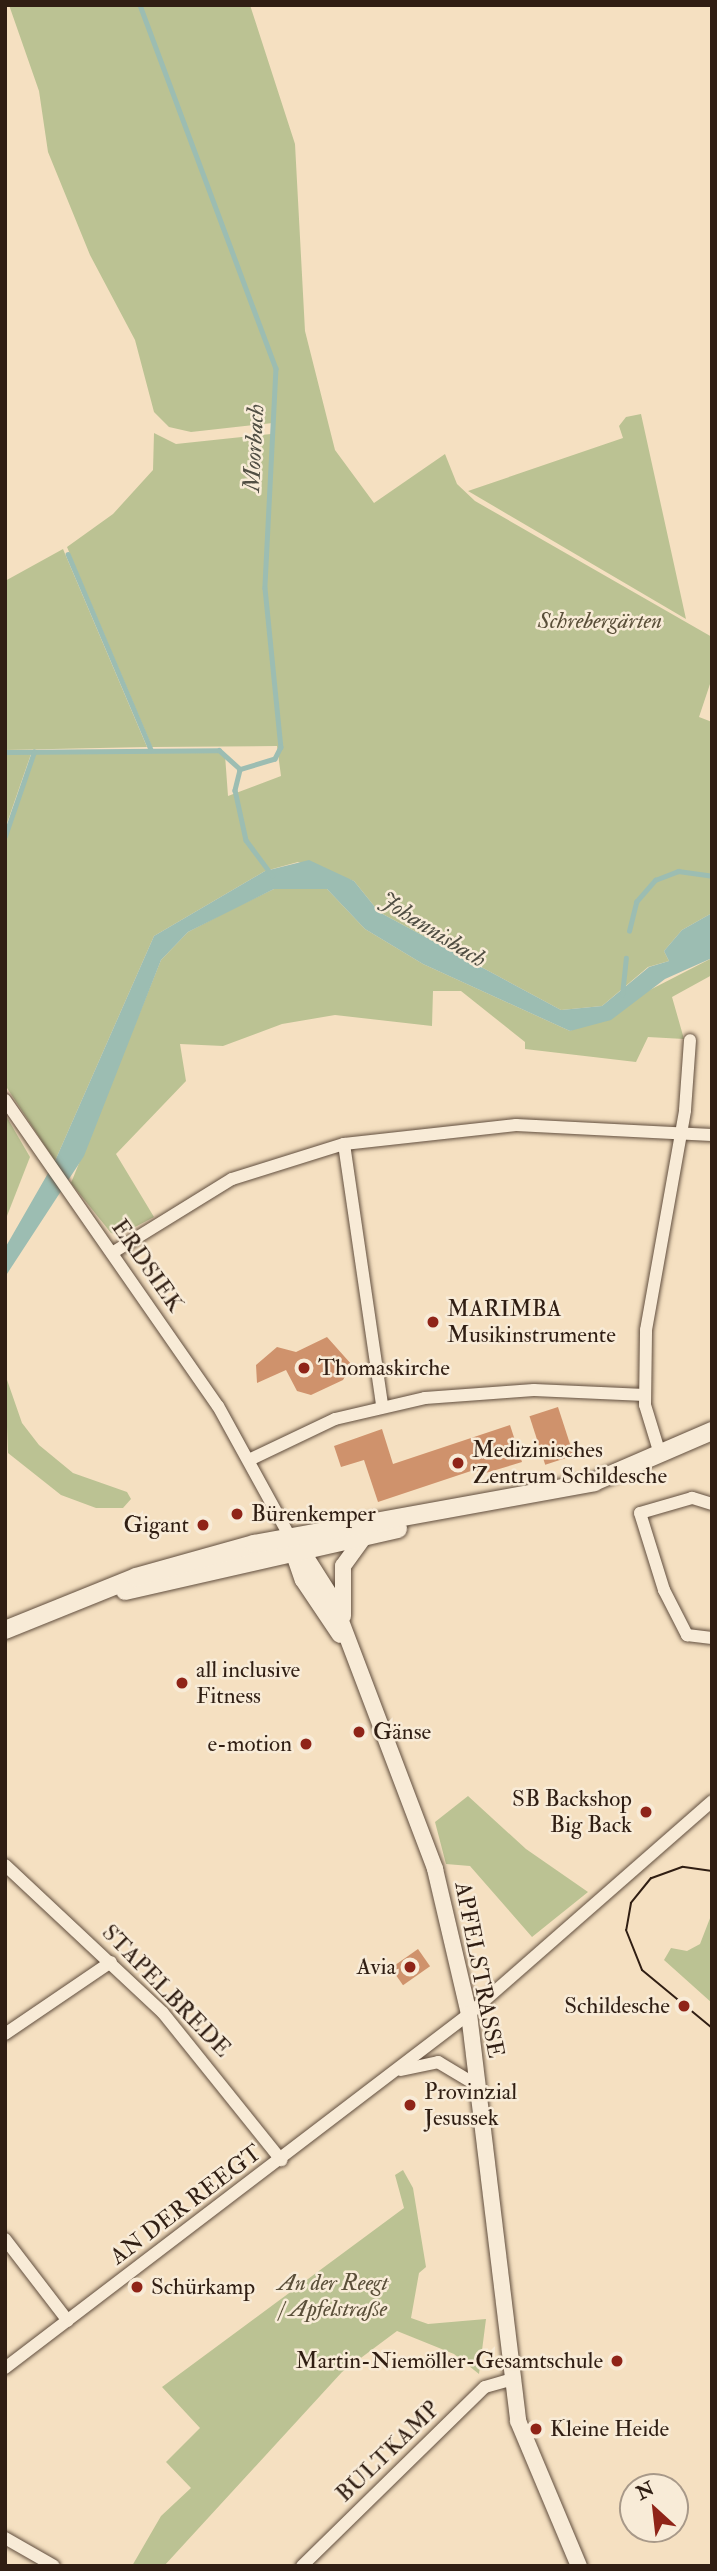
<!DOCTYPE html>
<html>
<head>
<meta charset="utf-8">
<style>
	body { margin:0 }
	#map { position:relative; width:717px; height:2571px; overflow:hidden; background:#f5e0c1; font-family:"IM FELL Double Pica",serif }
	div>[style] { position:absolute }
	.green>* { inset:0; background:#bbc293 }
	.water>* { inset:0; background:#9cbdb2 }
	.stream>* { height:4.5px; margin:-2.25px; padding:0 2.25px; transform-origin:2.25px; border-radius:2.25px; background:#9cbdb2 }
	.building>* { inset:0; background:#cf926c; transform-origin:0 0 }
	.roads { filter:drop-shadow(0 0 2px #614e3e) drop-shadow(0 0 2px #614e3e) }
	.minor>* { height:12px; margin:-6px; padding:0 6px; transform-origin:6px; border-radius:6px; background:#f8ebd7 }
	.tertiary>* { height:16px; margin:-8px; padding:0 8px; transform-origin:8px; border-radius:8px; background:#f8ebd7 }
	.secondary>* { height:18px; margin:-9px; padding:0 9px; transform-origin:9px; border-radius:9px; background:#f8ebd7 }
	.tram>* { height:2px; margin:-1px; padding:0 1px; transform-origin:1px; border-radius:1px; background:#301e13 }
	.dots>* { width:19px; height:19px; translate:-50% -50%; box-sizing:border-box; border:4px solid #f8ebd7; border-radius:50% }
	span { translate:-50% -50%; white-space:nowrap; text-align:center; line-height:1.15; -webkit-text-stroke:5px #f8ebd7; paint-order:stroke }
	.park-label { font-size:23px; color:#5a4f39; font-style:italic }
	.street-label { font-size:23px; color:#301e13 }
	.poi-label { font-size:23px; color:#301e13 }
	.left { translate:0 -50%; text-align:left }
	.right { translate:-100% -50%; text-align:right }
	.water-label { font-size:24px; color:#504e43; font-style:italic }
	.frame { position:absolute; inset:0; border:7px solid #301e13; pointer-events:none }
	.north { position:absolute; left:619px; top:2473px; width:70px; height:70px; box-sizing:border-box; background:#f8ebd7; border:2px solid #a89989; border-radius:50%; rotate:333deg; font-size:19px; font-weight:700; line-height:28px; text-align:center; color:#301e13 }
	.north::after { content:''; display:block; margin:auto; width:24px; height:32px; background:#8f2418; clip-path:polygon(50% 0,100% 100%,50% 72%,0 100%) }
</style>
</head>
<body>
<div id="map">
	<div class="green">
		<div style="clip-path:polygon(9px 5px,250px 5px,295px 144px,305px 331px,335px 450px,374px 503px,445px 454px,457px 484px,475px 501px,712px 637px,712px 678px,699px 717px,712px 722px,712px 913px,682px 930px,664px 951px,669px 961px,648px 967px,602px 1006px,561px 1010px,379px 912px,354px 881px,298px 862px,265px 871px,154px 936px,55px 1161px,5px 1085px,5px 843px,36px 753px,214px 751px,225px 755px,228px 796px,281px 776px,277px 746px,152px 747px,67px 547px,113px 514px,153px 470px,154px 433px,176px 444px,271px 434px,273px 423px,191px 432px,169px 427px,154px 412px,135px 340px,90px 255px,48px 152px,39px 91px)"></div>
		<div style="clip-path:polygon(641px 414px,686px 619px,468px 491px,623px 438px,619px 426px,626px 417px)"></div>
		<div style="clip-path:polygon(63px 549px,147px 747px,5px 750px,5px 581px)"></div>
		<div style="clip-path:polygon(5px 754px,31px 754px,5px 829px)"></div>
		<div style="clip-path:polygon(312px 884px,327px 889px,365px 929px,423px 964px,570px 1031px,712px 958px,712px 975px,672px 997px,684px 1039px,648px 1037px,636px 1062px,525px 1049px,525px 1042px,461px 991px,433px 991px,432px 1026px,335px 1015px,282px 1024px,223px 1046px,180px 1044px,186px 1081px,116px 1154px,154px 1217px,120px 1235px,111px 1233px,71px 1183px,161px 960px,188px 932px,230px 910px,274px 889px)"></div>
		<div style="clip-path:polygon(5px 1114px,30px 1157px,5px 1221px)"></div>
		<div style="clip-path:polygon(5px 1374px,22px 1423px,39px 1445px,73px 1473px,127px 1492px,131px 1499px,123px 1508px,96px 1508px,61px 1495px,8px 1453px)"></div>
		<div style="clip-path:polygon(468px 1796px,526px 1849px,588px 1892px,532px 1937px,470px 1866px,446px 1864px,435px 1822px)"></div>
		<div style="clip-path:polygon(712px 1913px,712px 2003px,664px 1960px,671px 1948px,687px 1951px,700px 1944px)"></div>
		<div style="clip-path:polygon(403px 2170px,413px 2188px,426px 2267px,419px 2273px,411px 2318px,428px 2324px,486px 2319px,479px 2374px,454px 2354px,397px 2331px,342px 2372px,164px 2566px,132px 2566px,161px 2516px,191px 2488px,166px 2462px,200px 2428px,162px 2387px,404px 2208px,395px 2175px)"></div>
	</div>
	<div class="water">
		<div style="clip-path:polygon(309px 860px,354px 881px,379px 912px,561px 1010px,602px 1006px,649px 967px,669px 961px,664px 951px,682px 930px,712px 913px,712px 958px,665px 979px,611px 1020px,570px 1031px,423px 964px,365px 929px,327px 889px,274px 889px,188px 932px,161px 960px,84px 1156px,5px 1277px,5px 1248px,55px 1161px,154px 936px,265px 871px)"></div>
	</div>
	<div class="stream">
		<div style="left:140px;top:5px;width:388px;rotate:69.5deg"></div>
		<div style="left:276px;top:368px;width:220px;rotate:92.9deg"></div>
		<div style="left:265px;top:588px;width:160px;rotate:84.3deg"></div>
		<div style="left:281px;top:747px;width:13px;rotate:117deg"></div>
		<div style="left:275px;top:759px;width:37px;rotate:163deg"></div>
		<div style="left:240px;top:770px;width:21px;rotate:104deg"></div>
		<div style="left:235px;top:790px;width:51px;rotate:77.6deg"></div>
		<div style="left:246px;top:840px;width:44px;rotate:53.4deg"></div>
		<div style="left:68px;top:554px;width:213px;rotate:67deg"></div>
		<div style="left:5px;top:752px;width:214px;rotate:-0.5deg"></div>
		<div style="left:219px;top:750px;width:28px;rotate:42deg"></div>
		<div style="left:5px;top:836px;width:89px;rotate:-71deg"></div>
		<div style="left:629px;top:931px;width:30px;rotate:-76deg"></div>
		<div style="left:636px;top:902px;width:29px;rotate:-49deg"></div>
		<div style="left:655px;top:880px;width:25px;rotate:-21deg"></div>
		<div style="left:678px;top:871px;width:34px;rotate:8deg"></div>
		<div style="left:622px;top:995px;width:37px;rotate:-84deg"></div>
	</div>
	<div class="building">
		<div style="clip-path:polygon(327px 1337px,352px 1365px,343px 1380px,311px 1395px,297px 1391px,286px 1370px,257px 1383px,256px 1365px,277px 1347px,296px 1352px)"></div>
		<div style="left:558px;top:1407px;width:51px;height:30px;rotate:72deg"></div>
		<div style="clip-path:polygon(510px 1425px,522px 1462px,479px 1475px,477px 1469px,378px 1502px,364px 1460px,341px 1467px,334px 1446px,382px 1429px,393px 1464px)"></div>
		<div style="left:418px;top:1949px;width:21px;height:33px;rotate:55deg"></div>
	</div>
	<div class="roads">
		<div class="minor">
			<div style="left:5px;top:1100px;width:373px;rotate:55.2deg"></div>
			<div style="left:218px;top:1406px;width:149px;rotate:61.2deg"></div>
			<div style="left:344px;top:1144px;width:265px;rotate:81.7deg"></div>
			<div style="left:112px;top:1253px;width:141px;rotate:-31.7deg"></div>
			<div style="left:232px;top:1179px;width:117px;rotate:-17.4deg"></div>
			<div style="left:344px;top:1144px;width:173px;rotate:-6.3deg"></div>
			<div style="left:516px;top:1125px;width:196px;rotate:2.9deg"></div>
			<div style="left:660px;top:1454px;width:51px;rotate:-107deg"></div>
			<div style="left:645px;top:1405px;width:75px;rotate:-89.2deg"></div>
			<div style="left:646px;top:1330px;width:223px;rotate:-79.9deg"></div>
			<div style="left:685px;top:1110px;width:70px;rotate:-85.9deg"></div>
			<div style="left:249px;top:1460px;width:95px;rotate:-25.5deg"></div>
			<div style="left:335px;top:1419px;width:92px;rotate:-13.1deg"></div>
			<div style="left:425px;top:1398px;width:109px;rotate:-4.2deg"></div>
			<div style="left:534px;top:1390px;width:111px;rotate:2.6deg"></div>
			<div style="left:712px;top:1504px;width:21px;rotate:-163deg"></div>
			<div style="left:692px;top:1498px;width:54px;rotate:163.9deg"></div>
			<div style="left:640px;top:1513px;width:81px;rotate:72.7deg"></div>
			<div style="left:664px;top:1590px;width:51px;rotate:62.9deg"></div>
			<div style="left:687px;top:1635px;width:25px;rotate:7deg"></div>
			<div style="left:5px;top:1865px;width:216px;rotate:43.1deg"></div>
			<div style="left:163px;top:2013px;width:189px;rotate:51.2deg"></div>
			<div style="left:5px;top:2034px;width:128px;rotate:-34.2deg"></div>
			<div style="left:401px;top:2070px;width:38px;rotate:-12deg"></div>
			<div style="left:438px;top:2062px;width:47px;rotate:31deg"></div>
			<div style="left:5px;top:2239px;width:103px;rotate:52.5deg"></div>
			<div style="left:5px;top:2368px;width:584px;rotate:-37.34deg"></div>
			<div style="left:469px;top:2014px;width:323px;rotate:-41.2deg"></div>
			<div style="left:5px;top:2538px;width:56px;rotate:29.7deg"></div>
			<div style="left:302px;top:2566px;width:256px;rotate:-44.4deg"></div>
			<div style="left:485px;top:2387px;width:25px;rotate:-16deg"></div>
		</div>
		<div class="tertiary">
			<div style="left:290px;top:1543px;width:39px;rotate:71deg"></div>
			<div style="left:303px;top:1580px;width:66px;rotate:56.1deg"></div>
			<div style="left:297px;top:1543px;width:67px;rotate:57.7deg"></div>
			<div style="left:333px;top:1600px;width:288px;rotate:69.2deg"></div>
			<div style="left:435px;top:1869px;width:149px;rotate:76.8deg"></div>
			<div style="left:469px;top:2014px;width:410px;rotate:83.1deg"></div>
			<div style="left:518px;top:2421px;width:157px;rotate:67.2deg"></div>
			<div style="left:343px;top:1616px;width:50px;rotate:-90deg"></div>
			<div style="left:343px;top:1566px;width:36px;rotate:-54deg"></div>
		</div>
		<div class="secondary">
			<div style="left:125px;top:1591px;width:280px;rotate:-12.8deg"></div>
			<div style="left:5px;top:1630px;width:141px;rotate:-22deg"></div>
			<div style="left:136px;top:1577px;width:123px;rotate:-15.6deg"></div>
			<div style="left:254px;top:1544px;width:346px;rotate:-10.3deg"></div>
			<div style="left:594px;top:1482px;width:129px;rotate:-23.4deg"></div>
		</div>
	</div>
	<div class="tram">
		<div style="left:712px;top:1871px;width:30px;rotate:-172deg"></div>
		<div style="left:682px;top:1867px;width:33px;rotate:160deg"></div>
		<div style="left:651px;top:1878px;width:32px;rotate:129deg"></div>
		<div style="left:631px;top:1903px;width:27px;rotate:100deg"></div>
		<div style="left:626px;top:1930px;width:43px;rotate:68.2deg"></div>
		<div style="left:642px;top:1970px;width:91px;rotate:39.6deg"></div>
	</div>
	<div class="dots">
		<div style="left:433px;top:1322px;background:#8f2418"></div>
		<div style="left:304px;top:1368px;background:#8f2418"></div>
		<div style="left:458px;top:1463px;background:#8f2418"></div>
		<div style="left:237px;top:1514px;background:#8f2418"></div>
		<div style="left:203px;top:1525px;background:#8f2418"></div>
		<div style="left:182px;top:1683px;background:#8f2418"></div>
		<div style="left:359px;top:1732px;background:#8f2418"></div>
		<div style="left:306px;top:1744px;background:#8f2418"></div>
		<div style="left:646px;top:1812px;background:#8f2418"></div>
		<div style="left:410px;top:1967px;background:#8f2418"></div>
		<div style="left:684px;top:2006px;background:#8f2418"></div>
		<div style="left:410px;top:2105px;background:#8f2418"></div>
		<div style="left:137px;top:2287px;background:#8f2418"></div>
		<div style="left:617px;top:2361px;background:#8f2418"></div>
		<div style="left:536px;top:2429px;background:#8f2418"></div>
	</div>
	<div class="park-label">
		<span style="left:600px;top:621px">Schrebergärten</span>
		<span style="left:333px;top:2296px">An der Reegt<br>/ Apfelstraße</span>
	</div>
	<div class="street-label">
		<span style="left:147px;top:1266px;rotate:55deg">ERDSIEK</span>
		<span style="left:479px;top:1970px;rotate:79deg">APFELSTRASSE</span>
		<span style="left:166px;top:1991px;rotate:46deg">STAPELBREDE</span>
		<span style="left:186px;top:2205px;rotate:-37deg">AN DER REEGT</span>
		<span style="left:388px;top:2452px;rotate:-44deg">BULTKAMP</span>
	</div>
	<div class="poi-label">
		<span class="left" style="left:447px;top:1322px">MARIMBA<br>Musikinstrumente</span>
		<span class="left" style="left:318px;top:1368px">Thomaskirche</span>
		<span class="left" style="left:472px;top:1463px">Medizinisches<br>Zentrum Schildesche</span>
		<span class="left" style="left:251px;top:1514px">Bürenkemper</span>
		<span class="right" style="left:189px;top:1525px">Gigant</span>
		<span class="left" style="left:196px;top:1683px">all inclusive<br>Fitness</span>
		<span class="left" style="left:373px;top:1732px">Gänse</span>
		<span class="right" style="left:292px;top:1744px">e-motion</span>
		<span class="right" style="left:632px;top:1812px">SB Backshop<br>Big Back</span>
		<span class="right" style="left:396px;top:1967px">Avia</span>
		<span class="right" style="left:670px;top:2006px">Schildesche</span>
		<span class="left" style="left:424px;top:2105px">Provinzial<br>Jesussek</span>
		<span class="left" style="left:151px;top:2287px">Schürkamp</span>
		<span class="right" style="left:603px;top:2361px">Martin-Niemöller-Gesamtschule</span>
		<span class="left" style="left:550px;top:2429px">Kleine Heide</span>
	</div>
	<div class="water-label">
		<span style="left:254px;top:448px;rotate:-87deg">Moorbach</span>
		<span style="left:433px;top:930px;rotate:32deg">Johannisbach</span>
	</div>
	<div class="frame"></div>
	<div class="north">N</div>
</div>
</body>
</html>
